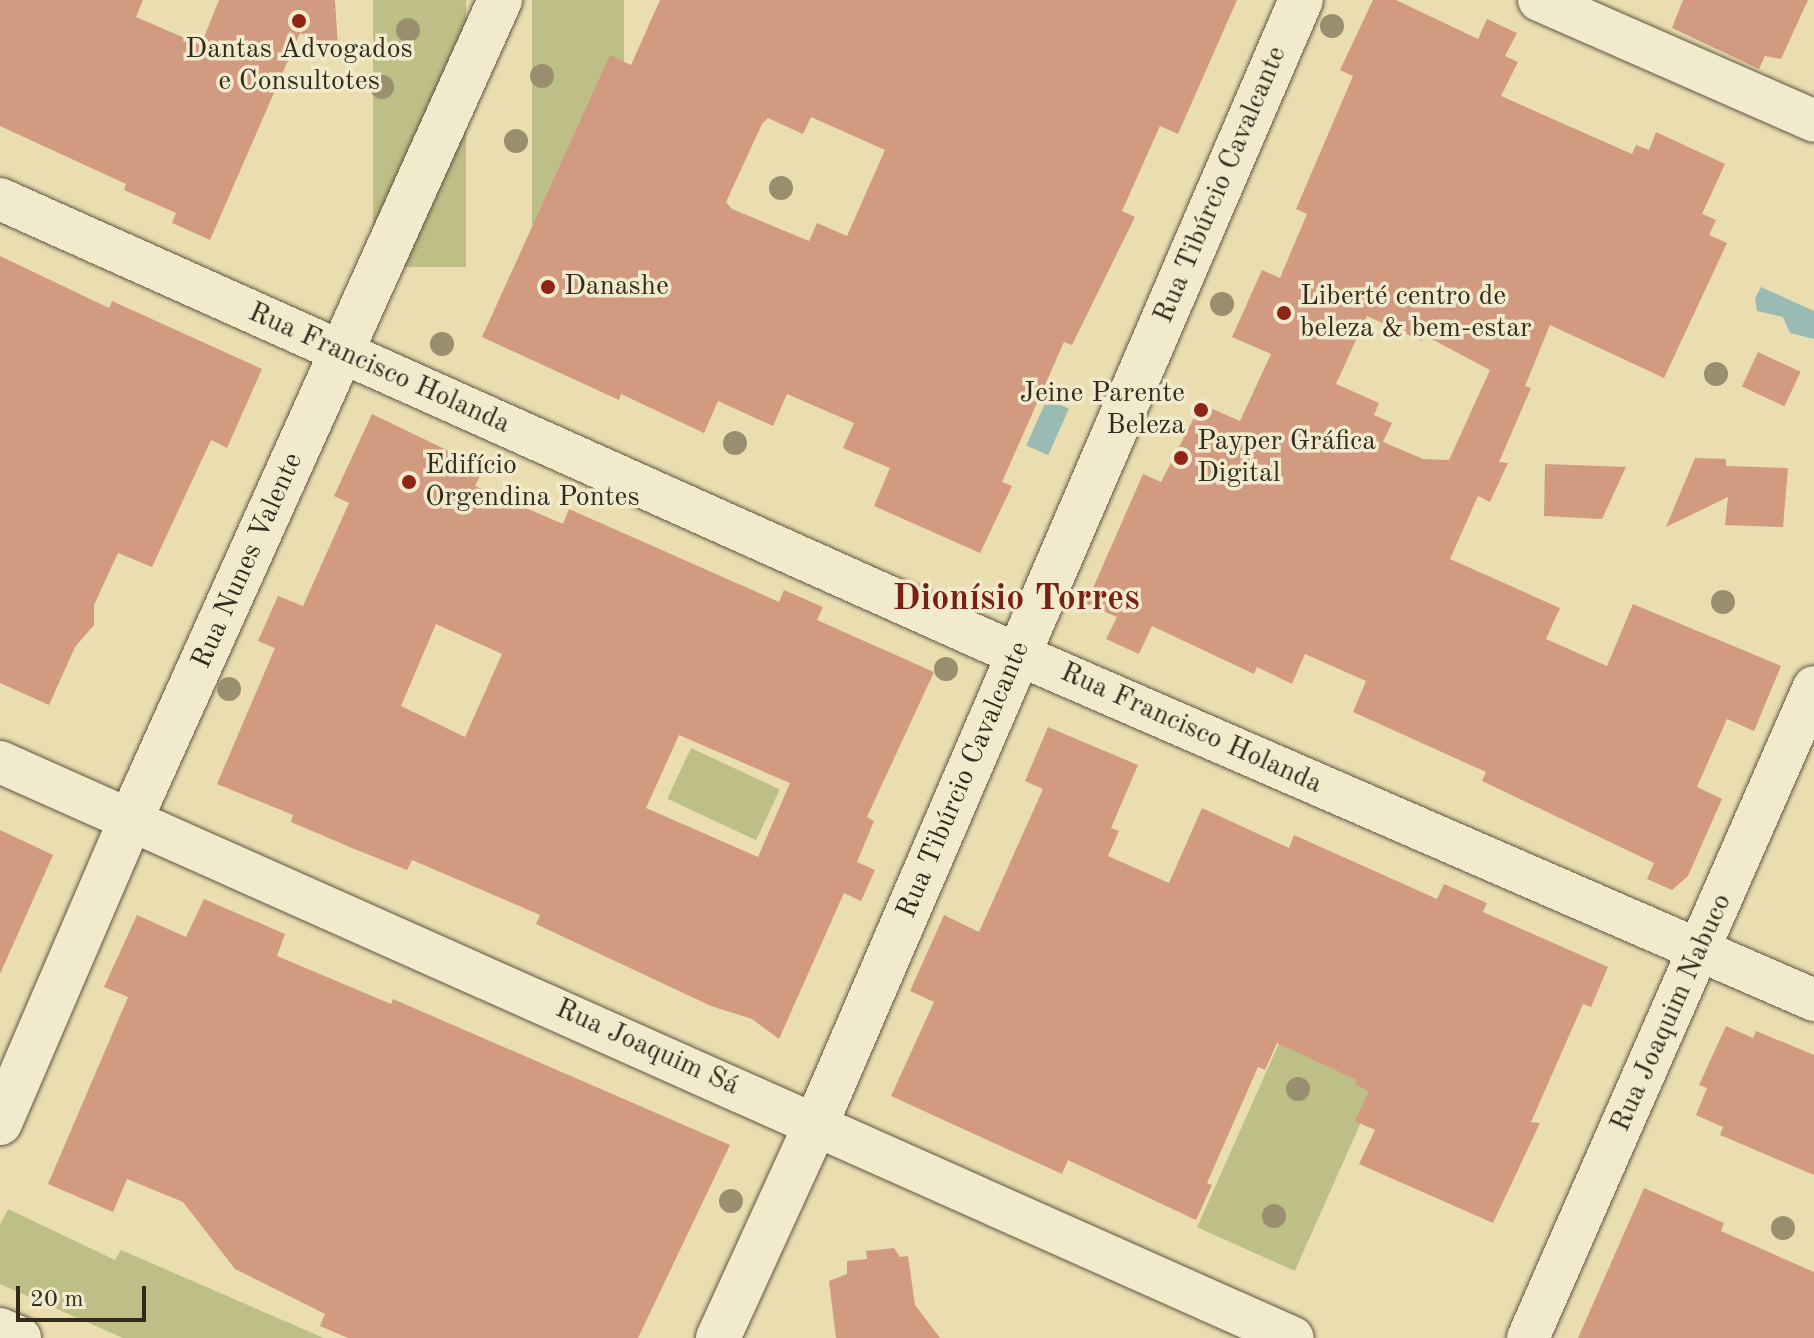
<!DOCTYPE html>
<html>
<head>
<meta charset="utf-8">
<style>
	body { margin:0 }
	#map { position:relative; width:1814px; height:1338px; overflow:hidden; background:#eadeb1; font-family:"Old Standard TT",serif }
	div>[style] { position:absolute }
	.green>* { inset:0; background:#bdbf87; transform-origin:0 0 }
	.water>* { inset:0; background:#99bbb3; transform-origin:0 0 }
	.building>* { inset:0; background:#d29a80; transform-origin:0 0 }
	.roads { filter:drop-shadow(0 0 2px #615642) drop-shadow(0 0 2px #615642) }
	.street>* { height:42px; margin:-21px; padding:0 21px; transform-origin:21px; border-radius:21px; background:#f1eacc }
	.secondary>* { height:44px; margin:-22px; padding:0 22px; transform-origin:22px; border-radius:22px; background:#f1eacc }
	.trees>* { width:24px; height:24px; margin:-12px; border-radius:50%; background:#998f6e }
	.dots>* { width:22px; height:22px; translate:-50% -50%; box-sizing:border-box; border:4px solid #f1eacc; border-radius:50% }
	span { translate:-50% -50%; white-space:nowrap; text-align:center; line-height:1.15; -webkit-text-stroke:7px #f1eacc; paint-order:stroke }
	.poi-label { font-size:28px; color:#33291d }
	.left { translate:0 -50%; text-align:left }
	.right { translate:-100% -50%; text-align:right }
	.street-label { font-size:28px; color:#33291d }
	.district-label { font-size:36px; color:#7a1f14; font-weight:700 }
	.scale { position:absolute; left:16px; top:1286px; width:130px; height:36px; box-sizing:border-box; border:4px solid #33291d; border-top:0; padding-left:10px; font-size:24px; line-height:28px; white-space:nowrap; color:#33291d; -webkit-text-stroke:6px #f1eacc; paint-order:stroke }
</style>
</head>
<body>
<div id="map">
	<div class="green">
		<div style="left:373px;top:0;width:93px;height:267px"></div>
		<div style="left:532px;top:0;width:92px;height:330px"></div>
		<div style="left:691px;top:748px;width:98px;height:56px;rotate:25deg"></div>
		<div style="left:1280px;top:1041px;width:107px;height:204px;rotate:24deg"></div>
		<div style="clip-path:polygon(8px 1209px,115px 1260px,121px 1250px,324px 1338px,123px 1338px,0 1284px,0 1225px)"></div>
	</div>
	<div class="water">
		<div style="clip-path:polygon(1761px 287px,1814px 311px,1814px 339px,1790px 333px,1783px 317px,1757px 311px,1755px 298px)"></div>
		<div style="left:1047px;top:399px;width:24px;height:51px;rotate:24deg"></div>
	</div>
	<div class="building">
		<div style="clip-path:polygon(0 0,143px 0,136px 17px,201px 45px,219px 0,335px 0,338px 48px,300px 33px,210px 240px,172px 223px,176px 213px,124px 190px,126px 184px,0 126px)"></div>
		<div style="clip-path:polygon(evenodd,660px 0,1237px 0,1178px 134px,1160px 126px,1122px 211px,1135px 217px,1072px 345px,1064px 342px,1002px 482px,1012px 486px,980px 553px,874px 506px,890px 468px,843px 448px,854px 423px,787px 394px,773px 426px,718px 401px,704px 433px,621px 394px,619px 400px,482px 337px,610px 55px,631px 65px,660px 0,811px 117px,885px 150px,847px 236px,817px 223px,809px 241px,732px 209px,726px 202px,762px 124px,768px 118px,803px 134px,811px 117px)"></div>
		<div style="clip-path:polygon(evenodd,1373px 0,1396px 0,1478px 39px,1487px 19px,1517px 33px,1505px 56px,1518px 62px,1501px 96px,1632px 154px,1636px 145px,1649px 150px,1656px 132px,1725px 164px,1702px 214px,1716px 220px,1709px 235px,1727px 243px,1664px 378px,1550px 325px,1525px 386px,1531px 388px,1499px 462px,1508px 463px,1490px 502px,1478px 496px,1450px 559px,1560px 608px,1546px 639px,1607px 666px,1633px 604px,1781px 666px,1754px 731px,1727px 719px,1697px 787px,1722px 799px,1688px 876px,1672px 890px,1647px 879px,1654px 863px,1482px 781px,1486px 772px,1353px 712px,1366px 681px,1305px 654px,1292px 684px,1257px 667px,1254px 674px,1152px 626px,1139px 654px,1106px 639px,1117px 617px,1086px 604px,1143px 474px,1161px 482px,1201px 404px,1240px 421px,1271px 354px,1232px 337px,1262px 270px,1280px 278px,1307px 214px,1296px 209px,1353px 76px,1340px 70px,1373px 0,1367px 316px,1422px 341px,1424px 335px,1490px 370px,1449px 460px,1423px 459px,1383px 442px,1392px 423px,1374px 415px,1379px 403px,1336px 384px,1367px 316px)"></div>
		<div style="clip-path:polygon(1683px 0,1808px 0,1781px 59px,1765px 56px,1759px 69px,1672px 28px)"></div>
		<div style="clip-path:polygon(0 256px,109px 308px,112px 301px,262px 369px,227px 448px,211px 440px,152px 567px,118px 553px,94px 605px,94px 625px,75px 647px,49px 705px,0 683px)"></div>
		<div style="left:1758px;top:352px;width:47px;height:38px;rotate:25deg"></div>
		<div style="clip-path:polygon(evenodd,372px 414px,484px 468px,475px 486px,563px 524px,569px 509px,779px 602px,784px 590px,823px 607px,817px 620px,934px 672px,867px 817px,874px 821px,857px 862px,875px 870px,861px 901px,844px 893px,779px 1039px,752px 1019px,711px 1006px,536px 924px,540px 915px,412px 860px,407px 870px,352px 848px,291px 822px,293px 815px,217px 784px,275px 648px,258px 641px,278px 596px,303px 606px,349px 503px,334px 496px,372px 414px,436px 624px,502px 654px,465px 737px,401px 706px,436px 624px,372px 414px,679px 735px,790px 783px,758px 857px,646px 808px,679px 735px)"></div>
		<div style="clip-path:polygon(1695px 458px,1726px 459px,1726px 466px,1788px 468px,1783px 527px,1725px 525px,1728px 497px,1666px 527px)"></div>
		<div style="clip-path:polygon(1545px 464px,1626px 467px,1602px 519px,1544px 516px)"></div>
		<div style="clip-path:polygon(1048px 727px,1138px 765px,1111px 828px,1119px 831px,1108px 856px,1169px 883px,1202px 808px,1289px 848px,1294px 835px,1437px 899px,1444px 884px,1487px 903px,1483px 912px,1608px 967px,1591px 1007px,1583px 1004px,1531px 1122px,1540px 1123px,1493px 1223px,1359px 1164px,1375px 1130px,1355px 1121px,1369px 1091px,1355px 1085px,1357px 1080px,1277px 1043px,1265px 1070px,1258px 1067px,1207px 1183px,1212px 1185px,1196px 1220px,1068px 1160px,1062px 1174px,891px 1096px,934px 1002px,910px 991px,944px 915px,979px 932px,1043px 789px,1025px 781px)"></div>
		<div style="clip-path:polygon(0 830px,53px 855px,0 974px)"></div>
		<div style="clip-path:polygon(204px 899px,285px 934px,277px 956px,391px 1004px,393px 999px,730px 1145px,638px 1338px,348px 1338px,320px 1326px,325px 1314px,235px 1269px,183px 1202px,127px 1179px,113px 1212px,48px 1184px,128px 997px,104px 987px,137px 915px,186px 937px)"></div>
		<div style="clip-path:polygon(1726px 1026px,1753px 1038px,1756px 1031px,1814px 1055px,1814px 1175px,1720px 1135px,1723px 1127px,1696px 1115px,1707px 1088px,1699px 1085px)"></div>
		<div style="clip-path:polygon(1644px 1188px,1724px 1223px,1721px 1231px,1814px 1272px,1814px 1338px,1578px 1338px)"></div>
		<div style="clip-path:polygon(894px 1248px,900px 1257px,908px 1256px,915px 1305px,940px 1338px,836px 1338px,829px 1281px,847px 1274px,847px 1261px,867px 1259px,866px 1251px)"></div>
	</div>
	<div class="roads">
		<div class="street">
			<div style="left:1539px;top:0;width:300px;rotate:23.7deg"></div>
			<div style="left:0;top:199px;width:1079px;rotate:24.12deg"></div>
			<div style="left:985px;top:640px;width:904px;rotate:23.47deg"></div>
			<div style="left:0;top:762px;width:1415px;rotate:24.01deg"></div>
			<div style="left:0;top:1329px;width:22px;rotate:24deg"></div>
			<div style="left:1528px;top:1338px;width:711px;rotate:-66.28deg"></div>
		</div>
		<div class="secondary">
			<div style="left:0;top:1123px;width:329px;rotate:-66.7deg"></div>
			<div style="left:130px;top:821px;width:901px;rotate:-65.74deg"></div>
			<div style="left:718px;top:1338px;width:238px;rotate:-65.4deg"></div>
			<div style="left:817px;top:1122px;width:1222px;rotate:-66.67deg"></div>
		</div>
	</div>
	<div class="trees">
		<div style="left:1332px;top:26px"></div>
		<div style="left:408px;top:30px"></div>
		<div style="left:542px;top:76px"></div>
		<div style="left:382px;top:87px"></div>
		<div style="left:516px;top:141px"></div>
		<div style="left:781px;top:188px"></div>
		<div style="left:1222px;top:304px"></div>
		<div style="left:442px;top:344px"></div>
		<div style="left:1716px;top:374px"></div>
		<div style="left:735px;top:443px"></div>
		<div style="left:1723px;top:602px"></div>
		<div style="left:946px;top:669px"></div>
		<div style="left:229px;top:689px"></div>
		<div style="left:1298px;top:1089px"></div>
		<div style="left:731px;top:1201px"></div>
		<div style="left:1274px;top:1216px"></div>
		<div style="left:1783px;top:1228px"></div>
	</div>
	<div class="dots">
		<div style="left:299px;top:21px;background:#8f2418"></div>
		<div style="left:548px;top:287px;background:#8f2418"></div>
		<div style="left:1284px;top:313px;background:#8f2418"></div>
		<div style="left:1201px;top:410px;background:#8f2418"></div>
		<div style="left:1181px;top:458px;background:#8f2418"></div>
		<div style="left:409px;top:482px;background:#8f2418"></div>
	</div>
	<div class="poi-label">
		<span style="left:299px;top:66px">Dantas Advogados<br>e Consultotes</span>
		<span class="left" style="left:564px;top:287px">Danashe</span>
		<span class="left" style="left:1300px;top:313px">Liberté centro de<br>beleza &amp; bem-estar</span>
		<span class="right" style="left:1185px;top:410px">Jeine Parente<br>Beleza</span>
		<span class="left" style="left:1197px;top:458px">Payper Gráfica<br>Digital</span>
		<span class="left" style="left:425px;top:482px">Edifício<br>Orgendina Pontes</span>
	</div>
	<div class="street-label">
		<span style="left:1221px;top:185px;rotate:-67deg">Rua Tibúrcio Cavalcante</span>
		<span style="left:379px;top:369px;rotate:24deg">Rua Francisco Holanda</span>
		<span style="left:248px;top:561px;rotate:-66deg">Rua Nunes Valente</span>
		<span style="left:1191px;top:729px;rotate:24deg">Rua Francisco Holanda</span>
		<span style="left:964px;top:780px;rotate:-67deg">Rua Tibúrcio Cavalcante</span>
		<span style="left:1672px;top:1013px;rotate:-66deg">Rua Joaquim Nabuco</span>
		<span style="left:647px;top:1048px;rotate:24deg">Rua Joaquim Sá</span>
	</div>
	<div class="district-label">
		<span style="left:1016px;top:601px">Dionísio Torres</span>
	</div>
	<div class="scale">20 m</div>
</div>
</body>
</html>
